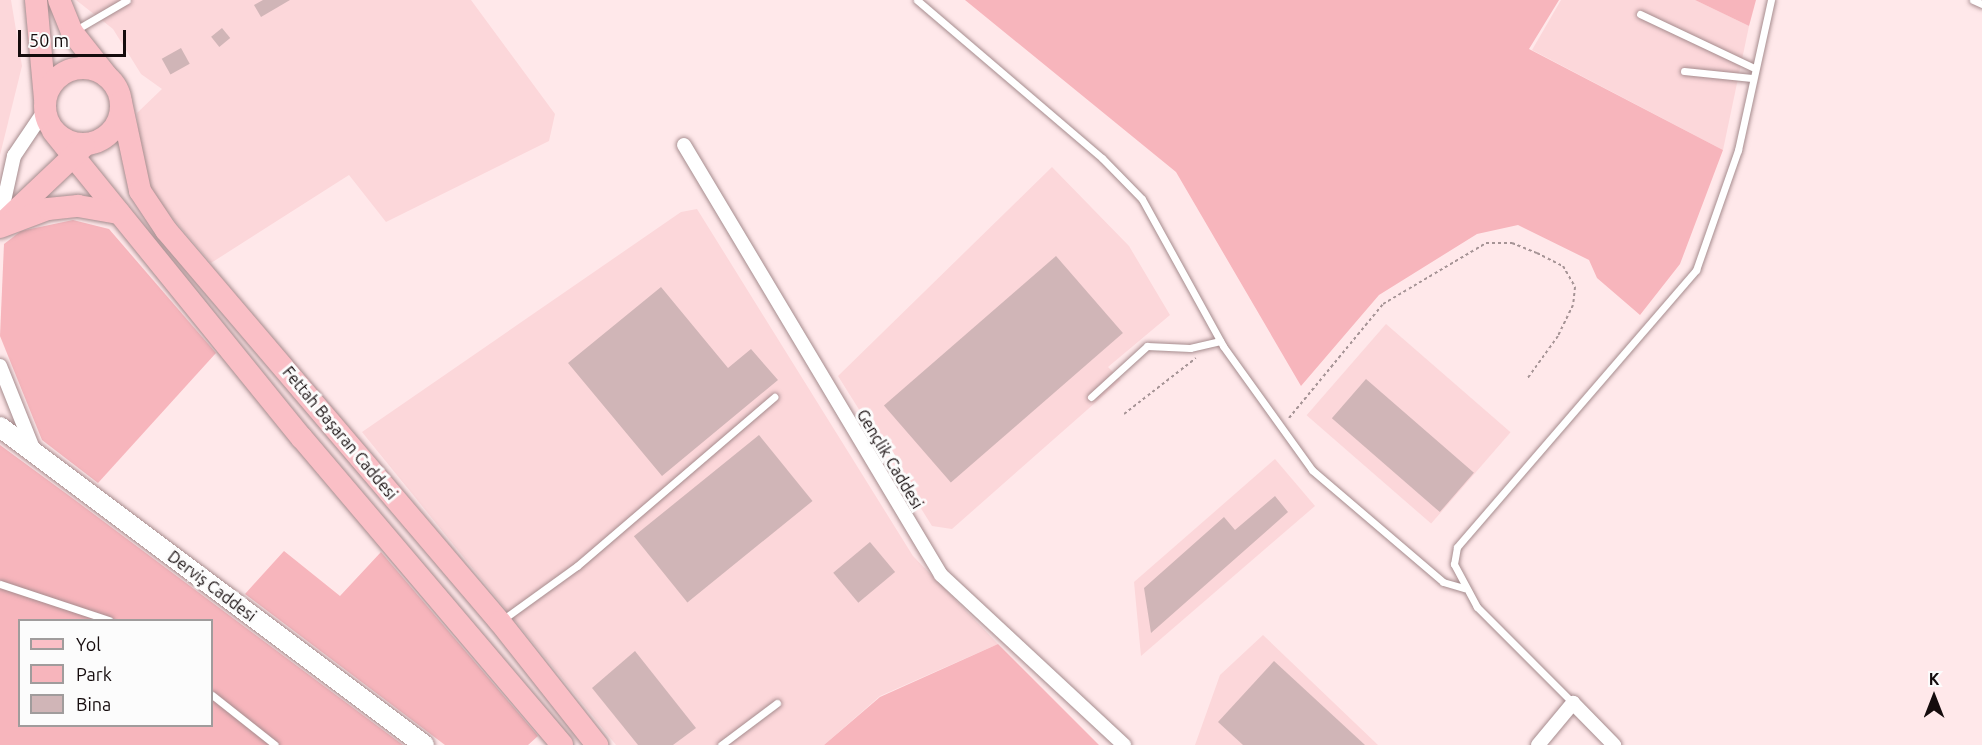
<!DOCTYPE html>
<html>
<head>
<meta charset="utf-8">
<style>
	body { margin:0 }
	#map { position:relative; width:1982px; height:745px; overflow:hidden; background:#ffe8ea; font-family:Ubuntu,sans-serif }
	div>[style] { position:absolute }
	.built>* { inset:0; background:#fcd7da; transform-origin:0 0 }
	.green>* { inset:0; background:#f7b5bc }
	.building>* { inset:0; background:#d0b5b7; transform-origin:0 0 }
	.path>* { height:2px; margin-top:-1px; transform-origin:0; background:repeating-linear-gradient(90deg,#a69496 0 3px,transparent 0 6px) }
	.roads { filter:drop-shadow(0 0 2px #a68c8e) drop-shadow(0 0 2px #a68c8e) }
	.lane>* { height:7px; margin:-3.5px; padding:0 3.5px; transform-origin:3.5px; border-radius:3.5px; background:#fff }
	.street>* { height:14px; margin:-7px; padding:0 7px; transform-origin:7px; border-radius:7px; background:#fff }
	.secondary>* { height:20px; margin:-10px; padding:0 10px; transform-origin:10px; border-radius:10px; background:#fff }
	.primary>* { height:22px; margin:-11px; padding:0 11px; transform-origin:11px; border-radius:11px; background:#fabfc6 }
	.primary>.ring { margin:-11px; padding:0; box-sizing:content-box; background:none; border:22px solid #fabfc6; border-radius:50% }
	span { translate:-50% -50%; white-space:nowrap; text-align:center; line-height:1.15; -webkit-text-stroke:6px #fcfcfc; paint-order:stroke }
	.street-label { font-size:16px; color:#150c0d }
	.legend { position:absolute; left:18px; top:619px; width:195px; height:108px; box-sizing:border-box; background:#fcfcfc; border:2px solid #a09c9c; margin:0; padding:8px 10px; list-style:none; font-size:18px; color:#150c0d }
	.legend li { display:flex; align-items:center; gap:12px; height:30px }
	.legend b { width:30px; border:2px solid #a09c9c }
	.north { position:absolute; left:1904px; top:667px; width:60px; height:60px; -webkit-text-stroke:4px #fcfcfc; paint-order:stroke; rotate:0deg; font-size:16px; font-weight:700; line-height:24px; text-align:center; color:#150c0d }
	.north::after { content:''; display:block; margin:auto; width:21px; height:27px; background:#150c0d; clip-path:polygon(50% 0,100% 100%,50% 72%,0 100%) }
	.scale { position:absolute; left:18px; top:30px; width:108px; height:27px; box-sizing:border-box; border:3px solid #150c0d; border-top:0; padding-left:8px; font-size:18px; line-height:21px; white-space:nowrap; color:#150c0d; -webkit-text-stroke:4px #fcfcfc; paint-order:stroke }
</style>
</head>
<body>
<div id="map">
	<div class="built">
		<div style="clip-path:polygon(0 0,11px 0,22px 66px,0 155px)"></div>
		<div style="clip-path:polygon(76px 0,471px 0,555px 114px,549px 141px,386px 222px,349px 175px,211px 263px,152px 194px,140px 159px,137px 113px,162px 89px,141px 74px,113px 29px)"></div>
		<div style="clip-path:polygon(1561px 0,1695px 0,1749px 26px,1723px 150px,1532px 50px)"></div>
		<div style="clip-path:polygon(1052px 167px,1129px 246px,1170px 315px,1108px 367px,1121px 380px,952px 529px,932px 526px,838px 376px)"></div>
		<div style="clip-path:polygon(697px 209px,913px 556px,998px 644px,880px 696px,824px 745px,616px 745px,362px 432px,681px 212px)"></div>
		<div style="left:1386px;top:324px;width:165px;height:121px;rotate:41deg"></div>
		<div style="clip-path:polygon(1275px 459px,1315px 506px,1141px 656px,1134px 582px)"></div>
		<div style="clip-path:polygon(1263px 635px,1378px 745px,1195px 745px,1220px 675px)"></div>
	</div>
	<div class="green">
		<div style="clip-path:polygon(965px 0,1559px 0,1529px 49px,1723px 150px,1680px 264px,1640px 315px,1597px 278px,1589px 260px,1518px 225px,1477px 234px,1379px 295px,1301px 386px,1176px 172px)"></div>
		<div style="clip-path:polygon(1695px 0,1756px 0,1749px 26px)"></div>
		<div style="clip-path:polygon(73px 220px,109px 229px,216px 353px,98px 483px,42px 440px,0 336px,4px 244px,21px 231px)"></div>
		<div style="clip-path:polygon(evenodd,0 445px,75px 500px,403px 745px,0 745px,0 445px,20px 620px,212px 620px,212px 726px,20px 726px,20px 620px)"></div>
		<div style="clip-path:polygon(284px 551px,340px 596px,381px 552px,538px 736px,528px 745px,445px 745px,245px 594px)"></div>
		<div style="clip-path:polygon(998px 644px,1099px 745px,824px 745px,880px 697px)"></div>
	</div>
	<div class="building">
		<div style="clip-path:polygon(263px 0,290px 0,261px 17px,254px 5px)"></div>
		<div style="left:222px;top:28px;width:13px;height:14px;rotate:51deg"></div>
		<div style="left:181px;top:48px;width:18px;height:22px;rotate:61deg"></div>
		<div style="left:1056px;top:256px;width:102px;height:228px;rotate:49deg"></div>
		<div style="clip-path:polygon(661px 287px,728px 368px,751px 349px,778px 380px,662px 476px,568px 363px)"></div>
		<div style="left:1366px;top:379px;width:143px;height:52px;rotate:41deg"></div>
		<div style="left:759px;top:435px;width:85px;height:161px;rotate:51deg"></div>
		<div style="clip-path:polygon(1275px 496px,1288px 512px,1151px 633px,1144px 588px,1224px 517px,1235px 530px)"></div>
		<div style="left:870px;top:542px;width:39px;height:48px;rotate:50deg"></div>
		<div style="clip-path:polygon(635px 651px,696px 728px,673px 745px,638px 745px,592px 688px)"></div>
		<div style="clip-path:polygon(1274px 661px,1365px 745px,1243px 745px,1218px 722px)"></div>
	</div>
	<div class="path">
		<div style="left:1124px;top:414px;width:91px;rotate:-37.9deg"></div>
		<div style="left:1289px;top:418px;width:148px;rotate:-50.5deg"></div>
		<div style="left:1383px;top:304px;width:120px;rotate:-30.6deg"></div>
		<div style="left:1486px;top:243px;width:26px"></div>
		<div style="left:1512px;top:243px;width:27px;rotate:22deg"></div>
		<div style="left:1537px;top:253px;width:29px;rotate:27deg"></div>
		<div style="left:1563px;top:266px;width:24px;rotate:60deg"></div>
		<div style="left:1575px;top:287px;width:18px;rotate:96deg"></div>
		<div style="left:1573px;top:305px;width:34px;rotate:116deg"></div>
		<div style="left:1558px;top:336px;width:53px;rotate:125.8deg"></div>
	</div>
	<div class="roads">
		<div class="lane">
			<div style="left:917px;top:0;width:243px;rotate:40.5deg"></div>
			<div style="left:1102px;top:158px;width:57px;rotate:45.7deg"></div>
			<div style="left:1142px;top:199px;width:168px;rotate:61.1deg"></div>
			<div style="left:1223px;top:346px;width:153px;rotate:54.3deg"></div>
			<div style="left:1312px;top:470px;width:172px;rotate:40.5deg"></div>
			<div style="left:1443px;top:582px;width:22px;rotate:16deg"></div>
			<div style="left:1973px;top:0;width:10px;rotate:24deg"></div>
			<div style="left:1640px;top:14px;width:126px;rotate:25.3deg"></div>
			<div style="left:74px;top:31px;width:61px;rotate:-30.3deg"></div>
			<div style="left:1684px;top:71px;width:68px;rotate:5.9deg"></div>
			<div style="left:1091px;top:397px;width:76px;rotate:-42.3deg"></div>
			<div style="left:1147px;top:346px;width:43px;rotate:2.7deg"></div>
			<div style="left:1190px;top:348px;width:31px;rotate:-13deg"></div>
			<div style="left:0;top:584px;width:115px;rotate:18.3deg"></div>
			<div style="left:502px;top:620px;width:92px;rotate:-35.8deg"></div>
			<div style="left:577px;top:566px;width:260px;rotate:-40.6deg"></div>
			<div style="left:212px;top:695px;width:80px;rotate:38.4deg"></div>
			<div style="left:1573px;top:703px;width:136px;rotate:-135deg"></div>
			<div style="left:1477px;top:607px;width:49px;rotate:-118.1deg"></div>
			<div style="left:1454px;top:564px;width:17px;rotate:-80deg"></div>
			<div style="left:1457px;top:547px;width:366px;rotate:-49.2deg"></div>
			<div style="left:1696px;top:270px;width:127px;rotate:-70.7deg"></div>
			<div style="left:1738px;top:150px;width:154px;rotate:-77.6deg"></div>
			<div style="left:721px;top:745px;width:70px;rotate:-36.9deg"></div>
		</div>
		<div class="street">
			<div style="left:684px;top:145px;width:501px;rotate:59.13deg"></div>
			<div style="left:941px;top:575px;width:250px;rotate:42.9deg"></div>
			<div style="left:0;top:219px;width:65px;rotate:-77.5deg"></div>
			<div style="left:14px;top:156px;width:55px;rotate:-56deg"></div>
			<div style="left:0;top:366px;width:92px;rotate:68.2deg"></div>
			<div style="left:1538px;top:745px;width:55px;rotate:-50.2deg"></div>
			<div style="left:1573px;top:703px;width:59px;rotate:45.7deg"></div>
		</div>
		<div class="secondary">
			<div style="left:0;top:427px;width:530px;rotate:36.87deg"></div>
		</div>
		<div class="primary">
			<div style="left:36px;top:0;width:99px;rotate:84.8deg"></div>
			<div style="left:59px;top:0;width:35px;rotate:68deg"></div>
			<div style="left:72px;top:32px;width:55px;rotate:51.7deg"></div>
			<div class="ring" style="left:45px;top:68px;width:54px;height:54px"></div>
			<div style="left:121px;top:102px;width:91px;rotate:77.9deg"></div>
			<div style="left:140px;top:191px;width:47px;rotate:56.3deg"></div>
			<div style="left:166px;top:230px;width:515px;rotate:49.57deg"></div>
			<div style="left:500px;top:622px;width:157px;rotate:51.7deg"></div>
			<div style="left:53px;top:131px;width:395px;rotate:51deg"></div>
			<div style="left:302px;top:438px;width:402px;rotate:49.7deg"></div>
			<div style="left:5px;top:221px;width:109px;rotate:-43.5deg"></div>
			<div style="left:0;top:227px;width:51px;rotate:-20.6deg"></div>
			<div style="left:48px;top:209px;width:30px;rotate:-6deg"></div>
			<div style="left:78px;top:206px;width:42px;rotate:9.7deg"></div>
		</div>
	</div>
	<div class="street-label">
		<span style="left:340px;top:433px;rotate:50deg">Fettah Başaran Caddesi</span>
		<span style="left:890px;top:459px;rotate:59deg">Gençlik Caddesi</span>
		<span style="left:212px;top:586px;rotate:37deg">Derviş Caddesi</span>
	</div>
	<ul class="legend">
	<li><b style="height:8px;background:#fabfc6"></b>Yol</li>
	<li><b style="height:16px;background:#f7b5bc"></b>Park</li>
	<li><b style="height:16px;background:#d0b5b7"></b>Bina</li>
	</ul>
	<div class="north">K</div>
	<div class="scale">50 m</div>
</div>
</body>
</html>
